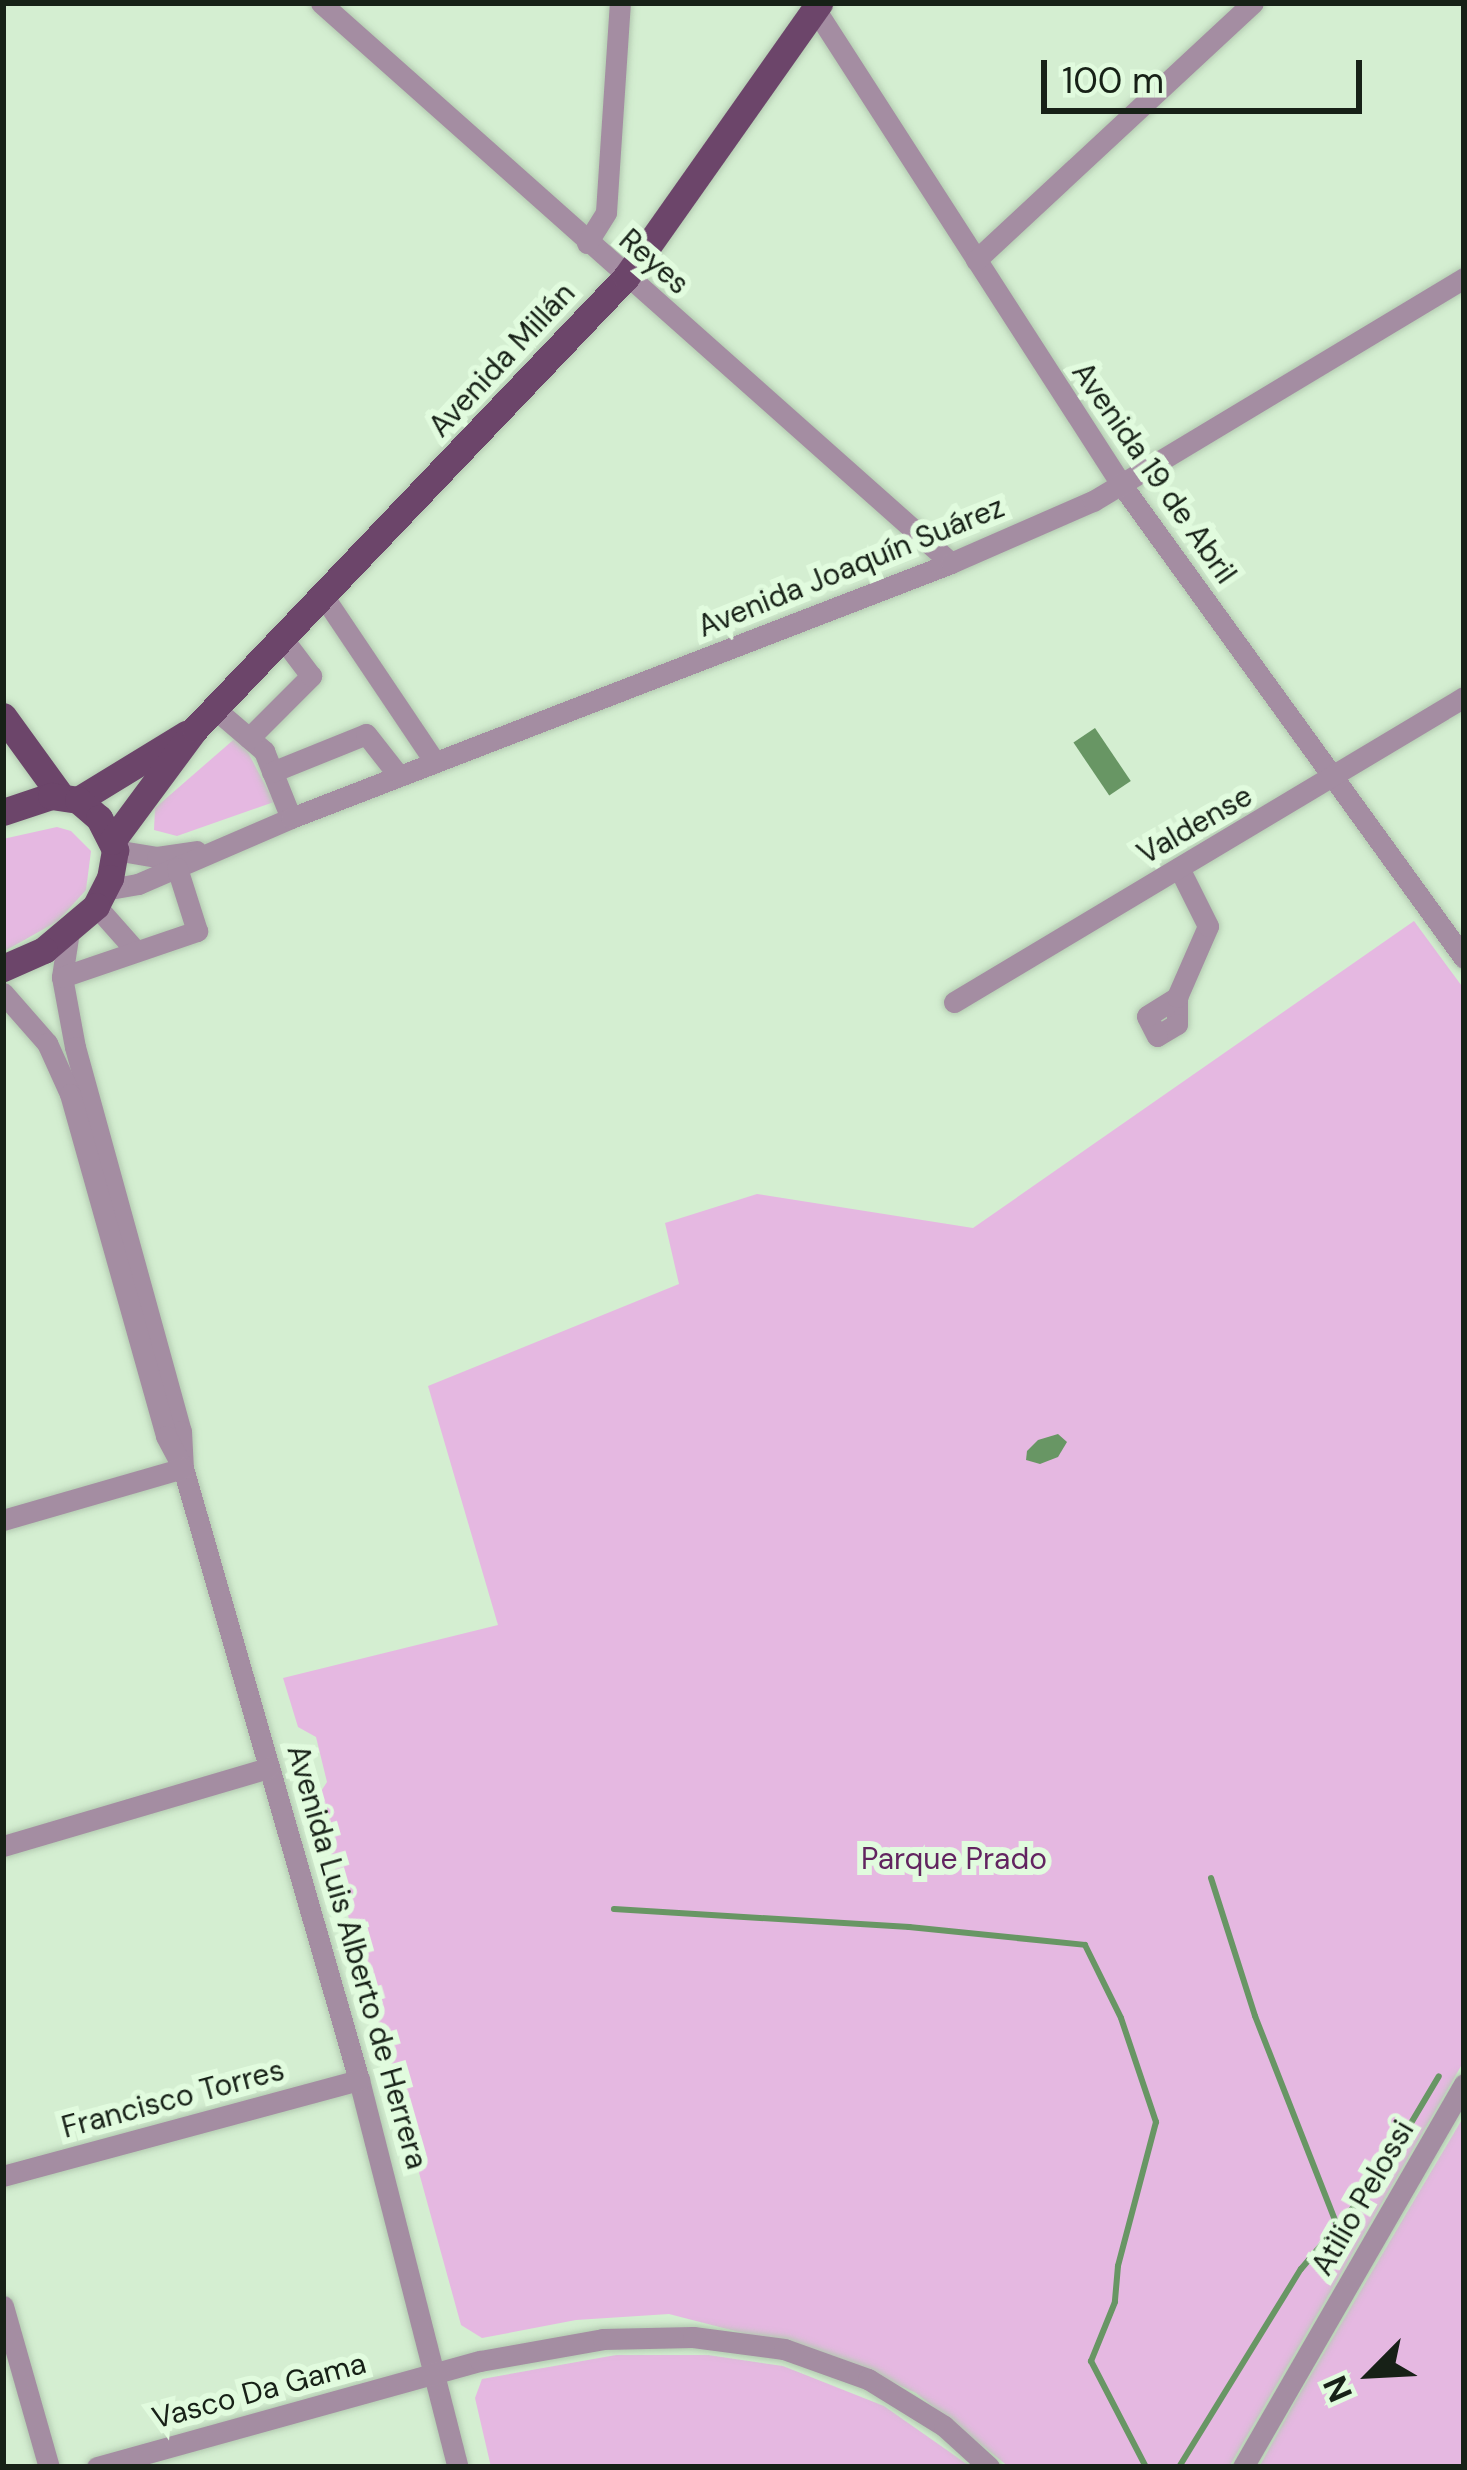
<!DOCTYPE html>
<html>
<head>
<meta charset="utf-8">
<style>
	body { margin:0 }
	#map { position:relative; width:1467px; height:2470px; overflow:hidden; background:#d4eed1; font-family:"DM Sans",sans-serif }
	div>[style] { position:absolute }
	.green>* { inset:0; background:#e5b8e1 }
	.water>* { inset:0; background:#689664; transform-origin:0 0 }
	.stream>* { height:6px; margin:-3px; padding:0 3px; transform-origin:3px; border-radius:3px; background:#689664 }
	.roads { filter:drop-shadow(0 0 3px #b2c9b0) drop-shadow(0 0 3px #b2c9b0) }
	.minor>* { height:21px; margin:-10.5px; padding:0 10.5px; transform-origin:10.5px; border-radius:10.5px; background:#a48da2 }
	.major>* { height:27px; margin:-13.5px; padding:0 13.5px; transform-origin:13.5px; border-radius:13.5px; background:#6c456a }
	span { translate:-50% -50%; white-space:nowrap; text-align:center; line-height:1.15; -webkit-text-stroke:12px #e1fbde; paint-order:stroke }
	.street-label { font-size:30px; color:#172117 }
	.park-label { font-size:30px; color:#622460 }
	.frame { position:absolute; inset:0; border:6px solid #172117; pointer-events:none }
	.north { position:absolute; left:1311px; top:2314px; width:120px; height:120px; -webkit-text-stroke:9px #e1fbde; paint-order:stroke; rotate:246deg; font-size:33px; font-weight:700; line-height:48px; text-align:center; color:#172117 }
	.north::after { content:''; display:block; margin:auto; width:42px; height:54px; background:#172117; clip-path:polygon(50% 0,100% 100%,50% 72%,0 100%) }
	.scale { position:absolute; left:1041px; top:60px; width:321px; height:54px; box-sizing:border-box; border:6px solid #172117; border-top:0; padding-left:15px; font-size:36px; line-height:42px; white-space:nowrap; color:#172117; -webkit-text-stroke:9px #e1fbde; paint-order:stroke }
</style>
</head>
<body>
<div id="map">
	<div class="green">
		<div style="clip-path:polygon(239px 735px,274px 802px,177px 836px,154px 830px,155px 808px)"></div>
		<div style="clip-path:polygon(57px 827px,71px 831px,91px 851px,86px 890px,58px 921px,3px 952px,3px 839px)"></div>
		<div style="clip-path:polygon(1414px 921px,1464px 989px,1464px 2061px,1229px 2467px,1009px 2467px,916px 2393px,840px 2358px,669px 2314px,576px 2320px,482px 2338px,461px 2325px,316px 1799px,327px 1782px,316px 1737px,298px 1727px,283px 1678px,498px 1625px,428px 1386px,679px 1284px,665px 1223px,757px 1194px,973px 1228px)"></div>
		<div style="clip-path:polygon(1464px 2116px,1464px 2467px,1259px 2467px,1296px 2400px)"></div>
		<div style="clip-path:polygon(616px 2355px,708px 2355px,783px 2366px,884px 2406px,971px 2467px,491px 2467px,475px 2398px,482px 2379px)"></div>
	</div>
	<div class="water">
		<div style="left:1095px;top:728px;width:64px;height:26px;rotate:56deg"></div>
		<div style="clip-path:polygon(1058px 1434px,1067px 1442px,1058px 1457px,1040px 1464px,1026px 1460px,1027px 1451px,1038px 1440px)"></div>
	</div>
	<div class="stream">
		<div style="left:1211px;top:1878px;width:145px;rotate:72.3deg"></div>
		<div style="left:1255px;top:2016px;width:222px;rotate:68.6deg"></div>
		<div style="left:614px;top:1909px;width:296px;rotate:3.5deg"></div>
		<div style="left:909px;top:1927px;width:177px;rotate:5.8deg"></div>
		<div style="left:1085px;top:1945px;width:81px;rotate:63.7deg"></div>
		<div style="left:1121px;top:2018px;width:110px;rotate:71.4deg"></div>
		<div style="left:1156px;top:2122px;width:149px;rotate:104.8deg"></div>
		<div style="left:1118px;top:2266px;width:36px;rotate:95deg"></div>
		<div style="left:1115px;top:2302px;width:64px;rotate:112.1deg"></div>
		<div style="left:1091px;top:2361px;width:119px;rotate:62.6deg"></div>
		<div style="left:1179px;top:2467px;width:233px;rotate:-58.4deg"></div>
		<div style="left:1301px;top:2269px;width:121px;rotate:-49.7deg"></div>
		<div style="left:1379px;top:2177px;width:117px;rotate:-59.3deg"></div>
	</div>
	<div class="roads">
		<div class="minor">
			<div style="left:321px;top:3px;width:843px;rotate:41.63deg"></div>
			<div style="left:815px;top:9px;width:565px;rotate:57.21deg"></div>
			<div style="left:1121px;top:484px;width:585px;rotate:54.11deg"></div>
			<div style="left:587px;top:243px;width:36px;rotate:-58deg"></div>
			<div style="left:606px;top:212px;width:209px;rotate:-86.2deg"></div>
			<div style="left:976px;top:260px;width:378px;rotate:-42.9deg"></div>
			<div style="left:324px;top:597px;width:199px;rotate:56.1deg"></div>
			<div style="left:215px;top:709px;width:65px;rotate:40.6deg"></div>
			<div style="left:264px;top:751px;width:72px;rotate:68.1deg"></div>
			<div style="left:249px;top:738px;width:88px;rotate:-45deg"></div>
			<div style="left:311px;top:676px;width:46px;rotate:-127.1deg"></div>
			<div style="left:272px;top:772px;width:101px;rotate:-22deg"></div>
			<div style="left:366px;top:734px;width:53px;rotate:51.8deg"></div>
			<div style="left:115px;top:850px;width:43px;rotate:9.5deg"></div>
			<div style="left:157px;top:857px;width:40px;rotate:-8.5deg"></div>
			<div style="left:104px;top:890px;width:35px;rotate:-10deg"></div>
			<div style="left:138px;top:884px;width:167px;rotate:-23.3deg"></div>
			<div style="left:291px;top:818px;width:708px;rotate:-21.12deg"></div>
			<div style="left:951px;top:563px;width:155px;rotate:-23.6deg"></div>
			<div style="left:1093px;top:501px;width:433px;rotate:-31deg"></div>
			<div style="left:96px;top:906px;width:60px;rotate:48.4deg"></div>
			<div style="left:69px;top:931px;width:47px;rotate:98.7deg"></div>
			<div style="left:62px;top:977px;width:71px;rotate:79.5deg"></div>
			<div style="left:75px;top:1047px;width:398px;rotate:74.6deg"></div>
			<div style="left:181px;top:1431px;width:37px;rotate:87deg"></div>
			<div style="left:183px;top:1468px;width:637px;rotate:73.96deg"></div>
			<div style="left:359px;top:2080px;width:399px;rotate:75.7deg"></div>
			<div style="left:62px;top:977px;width:143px;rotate:-18.8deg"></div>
			<div style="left:197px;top:931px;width:66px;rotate:-107.6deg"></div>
			<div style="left:3px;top:993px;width:67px;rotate:48.7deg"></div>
			<div style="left:47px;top:1043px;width:56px;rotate:65.7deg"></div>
			<div style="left:70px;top:1094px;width:355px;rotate:74.3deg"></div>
			<div style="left:166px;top:1436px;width:32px;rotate:62deg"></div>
			<div style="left:1177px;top:997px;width:27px;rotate:90deg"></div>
			<div style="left:1177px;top:1024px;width:23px;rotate:149deg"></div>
			<div style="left:1157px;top:1036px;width:22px;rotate:-117deg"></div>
			<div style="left:1147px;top:1016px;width:36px;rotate:-32deg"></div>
			<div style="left:1177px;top:997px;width:77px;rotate:-66.4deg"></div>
			<div style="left:1208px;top:926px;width:65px;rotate:-116.6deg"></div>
			<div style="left:954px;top:1002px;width:594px;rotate:-30.88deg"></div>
			<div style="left:3px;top:1520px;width:187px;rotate:-16.1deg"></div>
			<div style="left:3px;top:1846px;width:276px;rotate:-16.4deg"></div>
			<div style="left:3px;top:2176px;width:369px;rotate:-15.1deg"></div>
			<div style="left:3px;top:2306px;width:167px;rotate:74.1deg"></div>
			<div style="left:97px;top:2467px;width:397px;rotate:-15.5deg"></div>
			<div style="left:480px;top:2361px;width:125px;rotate:-10.1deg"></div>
			<div style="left:603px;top:2339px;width:90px;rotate:-1.3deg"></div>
			<div style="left:693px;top:2337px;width:92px;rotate:7.5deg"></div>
			<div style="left:784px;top:2349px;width:89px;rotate:19.7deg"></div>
			<div style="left:868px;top:2379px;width:89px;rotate:31.7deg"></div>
			<div style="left:944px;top:2426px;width:61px;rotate:42.3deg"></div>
			<div style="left:1243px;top:2467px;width:442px;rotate:-60deg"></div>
		</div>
		<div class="major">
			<div style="left:3px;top:716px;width:99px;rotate:54.1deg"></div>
			<div style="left:78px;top:800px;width:127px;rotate:-31.4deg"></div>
			<div style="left:3px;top:812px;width:51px;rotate:-18.4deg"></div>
			<div style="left:51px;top:796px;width:27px;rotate:8deg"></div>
			<div style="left:78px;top:800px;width:28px;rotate:41deg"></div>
			<div style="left:99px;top:818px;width:36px;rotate:63deg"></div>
			<div style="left:115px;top:850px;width:28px;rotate:100deg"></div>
			<div style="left:110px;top:878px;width:31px;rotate:117deg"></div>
			<div style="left:96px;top:906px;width:68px;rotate:139.8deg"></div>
			<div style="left:44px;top:950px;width:45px;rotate:156.3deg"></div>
			<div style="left:112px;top:841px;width:139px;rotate:-53.5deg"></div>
			<div style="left:195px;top:729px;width:625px;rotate:-46.36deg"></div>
			<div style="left:626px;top:277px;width:335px;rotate:-54.8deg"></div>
		</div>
	</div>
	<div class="street-label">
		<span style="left:654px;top:262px;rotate:41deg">Reyes</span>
		<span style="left:502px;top:360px;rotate:-47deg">Avenida Millán</span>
		<span style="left:1154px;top:473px;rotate:55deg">Avenida 19 de Abril</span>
		<span style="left:851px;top:567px;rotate:-22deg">Avenida Joaquín Suárez</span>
		<span style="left:1195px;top:825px;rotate:-30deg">Valdense</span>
		<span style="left:357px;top:1957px;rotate:74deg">Avenida Luis Alberto de Herrera</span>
		<span style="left:173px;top:2099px;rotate:-15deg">Francisco Torres</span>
		<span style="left:1363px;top:2198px;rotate:-60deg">Atilio Pelossi</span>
		<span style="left:259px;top:2391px;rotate:-15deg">Vasco Da Gama</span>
	</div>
	<div class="park-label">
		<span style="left:954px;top:1859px">Parque Prado</span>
	</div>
	<div class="frame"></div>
	<div class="north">N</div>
	<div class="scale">100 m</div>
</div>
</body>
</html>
